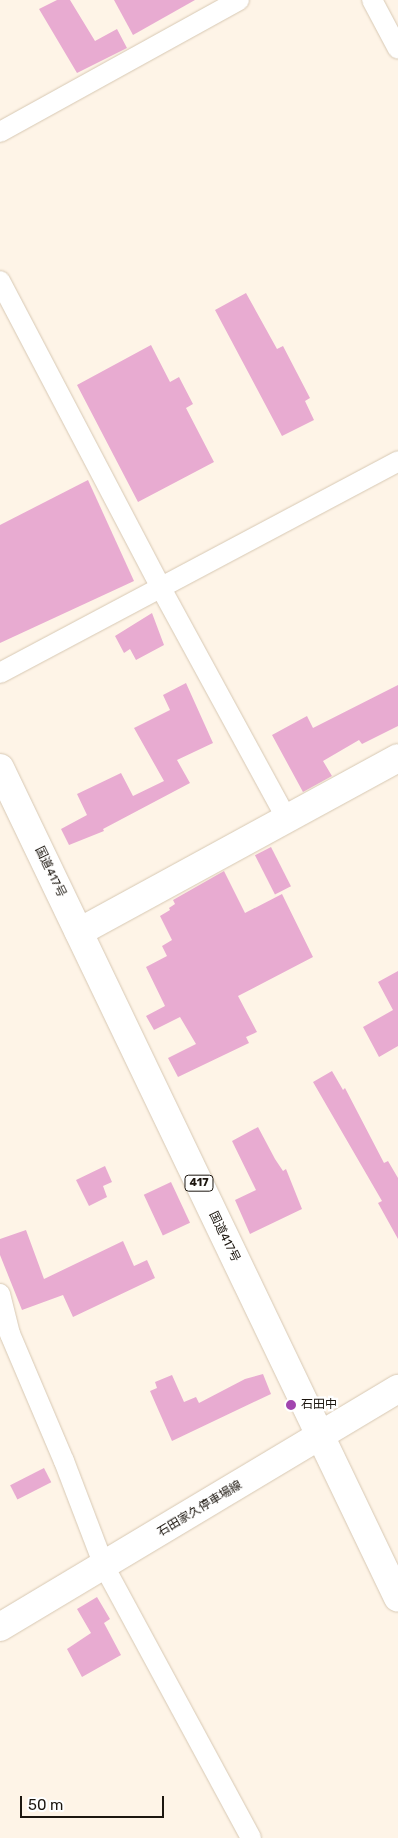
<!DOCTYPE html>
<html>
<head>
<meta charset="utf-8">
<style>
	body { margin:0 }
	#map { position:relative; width:398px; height:1838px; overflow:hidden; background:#fef4e7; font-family:Rubik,"Noto Sans JP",sans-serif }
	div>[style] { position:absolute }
	.building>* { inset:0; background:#e8abd1; transform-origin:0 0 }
	.roads { filter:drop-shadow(0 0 1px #d7c8b3) drop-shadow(0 0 1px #d7c8b3) }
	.street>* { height:20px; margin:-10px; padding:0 10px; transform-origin:10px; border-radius:10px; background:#fff }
	.secondary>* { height:28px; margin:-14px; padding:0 14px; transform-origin:14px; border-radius:14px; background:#fff }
	.highway>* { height:28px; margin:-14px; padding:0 14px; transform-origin:14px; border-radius:14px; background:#fff }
	.dots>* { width:14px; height:14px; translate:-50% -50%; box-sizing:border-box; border:2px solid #fff; border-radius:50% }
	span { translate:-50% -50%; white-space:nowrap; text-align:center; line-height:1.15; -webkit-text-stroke:4.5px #fff; paint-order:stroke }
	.shield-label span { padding:1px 4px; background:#fff; border:1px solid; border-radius:4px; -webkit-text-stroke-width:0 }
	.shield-label { font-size:11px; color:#1c160f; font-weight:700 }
	.street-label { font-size:12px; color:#1c160f }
	.poi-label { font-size:12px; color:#1c160f }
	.left { translate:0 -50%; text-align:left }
	.scale { position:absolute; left:20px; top:1796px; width:144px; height:22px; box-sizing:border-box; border:2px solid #1c160f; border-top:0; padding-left:6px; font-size:15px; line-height:18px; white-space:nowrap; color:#1c160f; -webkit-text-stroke:4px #fff; paint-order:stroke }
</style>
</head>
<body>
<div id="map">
	<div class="building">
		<div style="clip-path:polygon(57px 0,70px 0,95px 41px,117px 29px,127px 48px,77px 73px,39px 9px)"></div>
		<div style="clip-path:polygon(114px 0,195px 0,133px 35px)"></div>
		<div style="clip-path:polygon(246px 293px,277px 349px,283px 346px,310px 398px,305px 401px,314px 420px,282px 436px,215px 310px)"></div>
		<div style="clip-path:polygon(151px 345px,170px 382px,179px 377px,193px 404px,186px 408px,214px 462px,138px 502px,77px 385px)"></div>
		<div style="clip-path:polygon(88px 480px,134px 581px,0 643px,0 525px)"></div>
		<div style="clip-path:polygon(152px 613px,164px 645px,136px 660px,130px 649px,124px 653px,115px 636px)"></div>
		<div style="clip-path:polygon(186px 683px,213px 743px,177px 760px,190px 783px,103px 829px,104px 831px,69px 845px,61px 829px,87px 815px,77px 794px,121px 773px,133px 796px,164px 781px,134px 728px,170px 710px,163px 695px)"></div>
		<div style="clip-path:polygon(398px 685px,398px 726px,362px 744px,359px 740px,323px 761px,332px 776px,303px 792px,272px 735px,307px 716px,313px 728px)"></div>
		<div style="left:271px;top:847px;width:44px;height:18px;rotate:63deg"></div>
		<div style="clip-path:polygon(224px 871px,245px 913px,282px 894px,313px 957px,238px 996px,257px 1032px,246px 1037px,249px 1043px,178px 1077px,168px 1058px,196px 1044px,180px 1017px,154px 1030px,146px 1016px,165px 1006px,146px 967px,167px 956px,162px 946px,172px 940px,160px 916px,170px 910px,169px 908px,175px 904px,173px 900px)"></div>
		<div style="clip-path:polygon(398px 971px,398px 1046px,379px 1057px,363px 1027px,393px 1010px,378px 982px)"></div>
		<div style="clip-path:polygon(332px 1071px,343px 1090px,345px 1088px,384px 1163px,388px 1161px,398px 1178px,398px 1239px,378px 1203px,382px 1201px,313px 1082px)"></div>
		<div style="clip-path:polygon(258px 1127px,275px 1159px,283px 1171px,286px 1169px,302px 1209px,250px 1234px,235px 1200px,256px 1190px,232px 1141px)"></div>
		<div style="clip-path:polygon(105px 1166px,112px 1182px,103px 1186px,107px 1197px,89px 1206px,76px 1180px)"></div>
		<div style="left:171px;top:1182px;width:45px;height:30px;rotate:65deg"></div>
		<div style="clip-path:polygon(26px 1230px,44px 1279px,123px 1241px,134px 1266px,147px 1260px,155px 1278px,73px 1317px,63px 1295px,22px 1310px,0 1255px,0 1239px)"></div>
		<div style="clip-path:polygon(263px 1374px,271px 1394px,172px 1441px,150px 1391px,157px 1388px,155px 1382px,172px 1375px,184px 1402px,196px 1397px,199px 1403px,245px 1379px)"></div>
		<div style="left:44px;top:1468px;width:16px;height:38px;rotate:63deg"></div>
		<div style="clip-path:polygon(97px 1597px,110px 1619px,104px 1623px,121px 1655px,82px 1677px,67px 1649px,91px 1633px,77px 1609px)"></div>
	</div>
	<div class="roads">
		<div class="street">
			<div style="left:372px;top:0;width:55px;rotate:62deg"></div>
			<div style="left:0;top:132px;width:273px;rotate:-28.9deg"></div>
			<div style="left:0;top:281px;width:349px;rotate:62.3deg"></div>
			<div style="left:162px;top:590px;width:261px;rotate:61.4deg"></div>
			<div style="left:0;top:673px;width:451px;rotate:-28deg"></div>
			<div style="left:0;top:1294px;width:41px;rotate:76deg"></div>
			<div style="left:10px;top:1334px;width:138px;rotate:67deg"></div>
			<div style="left:64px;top:1461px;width:112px;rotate:69.1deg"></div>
			<div style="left:104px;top:1566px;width:309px;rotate:61.6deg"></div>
		</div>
		<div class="secondary">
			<div style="left:79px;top:932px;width:363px;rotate:-28.6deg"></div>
			<div style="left:0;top:1627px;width:464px;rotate:-30.9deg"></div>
		</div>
		<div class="highway">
			<div style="left:0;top:768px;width:920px;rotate:64.38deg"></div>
		</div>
	</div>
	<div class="dots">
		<div style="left:291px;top:1405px;background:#a245af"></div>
	</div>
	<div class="shield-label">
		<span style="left:199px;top:1183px">417</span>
	</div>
	<div class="street-label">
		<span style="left:50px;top:872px;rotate:64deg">国道417号</span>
		<span style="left:224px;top:1237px;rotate:64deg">国道417号</span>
		<span style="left:200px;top:1509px;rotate:-31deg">石田家久停車場線</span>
	</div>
	<div class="poi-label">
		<span class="left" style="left:301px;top:1405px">石田中</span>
	</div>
	<div class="scale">50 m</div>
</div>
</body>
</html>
